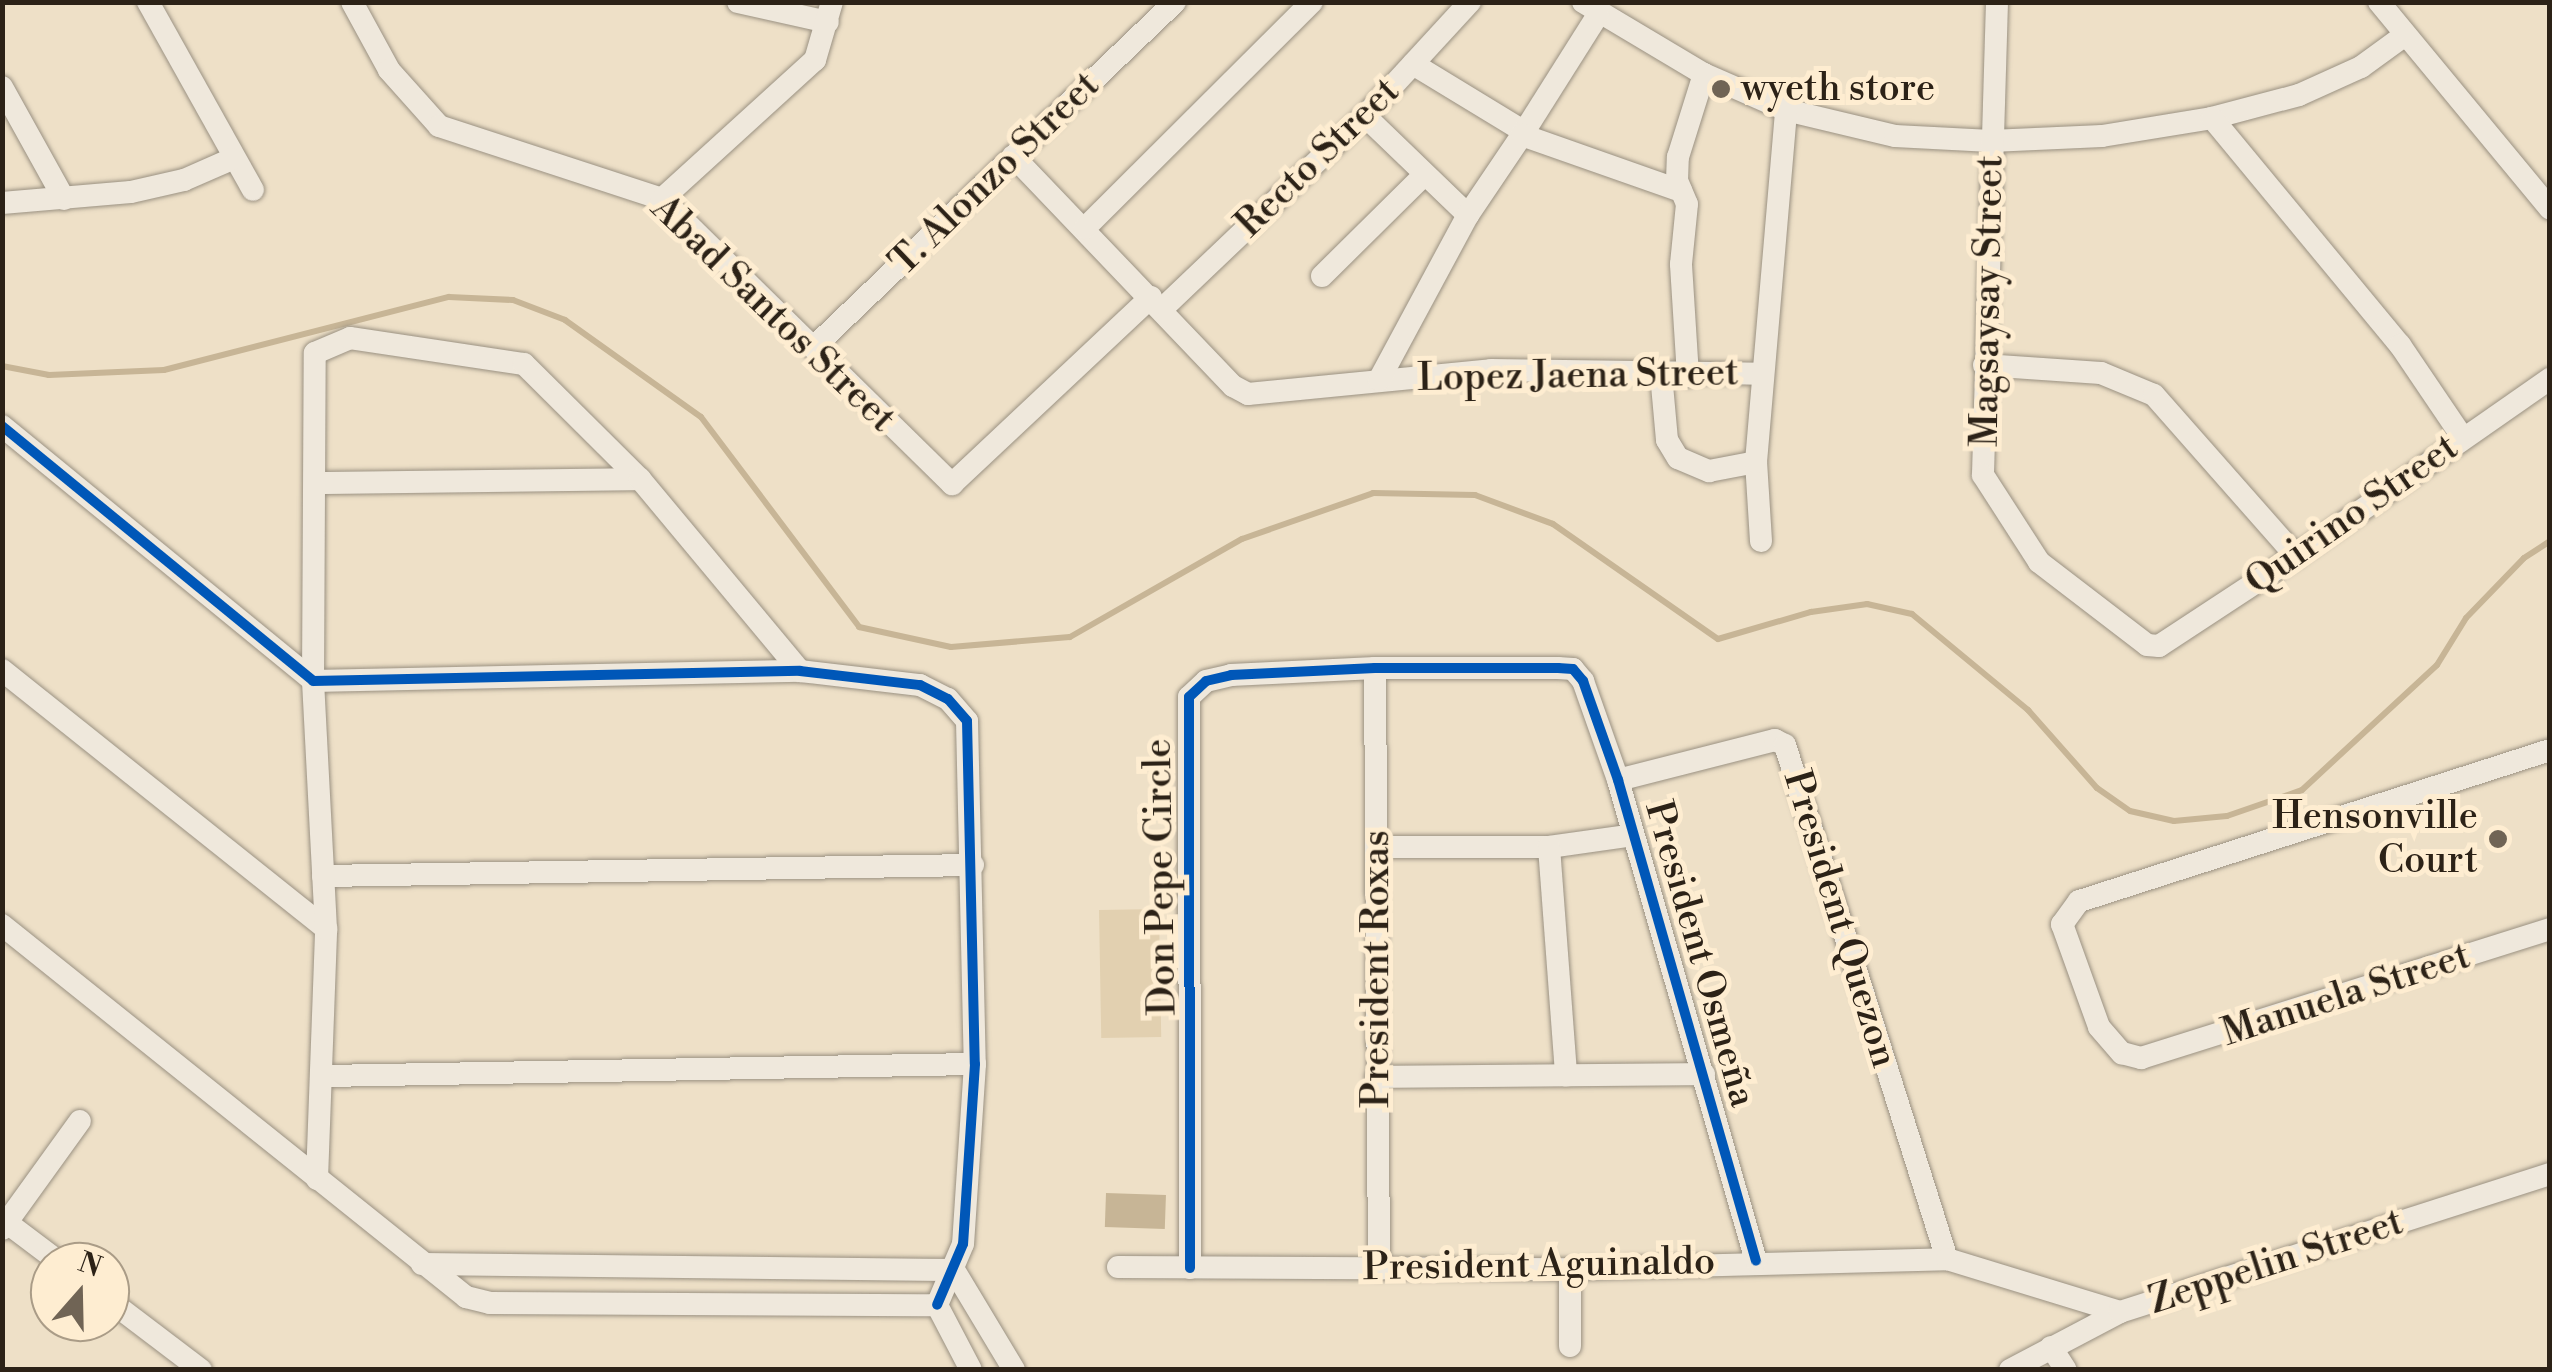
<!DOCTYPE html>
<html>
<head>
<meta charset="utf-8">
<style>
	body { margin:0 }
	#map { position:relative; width:2552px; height:1372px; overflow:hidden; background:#eee0c7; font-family:"Libre Bodoni",serif }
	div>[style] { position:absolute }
	.green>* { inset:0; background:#e2d0b0; transform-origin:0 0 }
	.water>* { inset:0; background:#c7b596; transform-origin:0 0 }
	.stream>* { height:6px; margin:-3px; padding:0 3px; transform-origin:3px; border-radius:3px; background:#c7b596 }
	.roads { filter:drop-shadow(0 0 2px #9a9182) drop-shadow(0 0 2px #9a9182) }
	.minor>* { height:22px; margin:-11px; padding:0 11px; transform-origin:11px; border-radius:11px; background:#efe8dc }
	.cycleway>* { height:10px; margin:-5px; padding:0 5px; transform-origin:5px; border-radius:5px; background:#0057b8 }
	.dots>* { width:28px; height:28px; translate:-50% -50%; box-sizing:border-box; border:5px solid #feedd1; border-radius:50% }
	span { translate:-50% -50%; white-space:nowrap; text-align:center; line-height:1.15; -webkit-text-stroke:10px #feedd1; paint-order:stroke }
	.poi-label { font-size:38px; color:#2c2217 }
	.left { translate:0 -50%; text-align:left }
	.right { translate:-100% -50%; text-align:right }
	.street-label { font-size:38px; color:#2c2217 }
	.frame { position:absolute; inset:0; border:5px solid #2c2217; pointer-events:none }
	.north { position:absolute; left:30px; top:1242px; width:100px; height:100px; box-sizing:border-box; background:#feedd1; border:2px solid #aa9c87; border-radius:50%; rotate:20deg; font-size:28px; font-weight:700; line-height:40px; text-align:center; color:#2c2217 }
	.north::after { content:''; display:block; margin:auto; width:35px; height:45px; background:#706455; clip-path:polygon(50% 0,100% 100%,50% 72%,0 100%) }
</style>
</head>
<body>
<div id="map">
	<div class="green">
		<div style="left:1159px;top:909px;width:128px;height:60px;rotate:89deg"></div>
	</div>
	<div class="water">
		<div style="left:1106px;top:1193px;width:60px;height:34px;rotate:2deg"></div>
	</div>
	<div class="stream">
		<div style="left:2px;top:366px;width:48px;rotate:10.8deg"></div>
		<div style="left:49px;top:375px;width:115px;rotate:-2.5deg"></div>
		<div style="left:164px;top:370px;width:294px;rotate:-14.4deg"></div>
		<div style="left:449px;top:297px;width:64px;rotate:2.7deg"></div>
		<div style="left:513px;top:300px;width:56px;rotate:21deg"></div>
		<div style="left:565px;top:320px;width:167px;rotate:35.5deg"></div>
		<div style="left:701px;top:417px;width:263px;rotate:53deg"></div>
		<div style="left:859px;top:627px;width:94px;rotate:12.3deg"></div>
		<div style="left:951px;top:647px;width:119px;rotate:-4.8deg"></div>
		<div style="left:1070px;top:637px;width:198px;rotate:-29.7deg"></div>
		<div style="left:1242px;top:539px;width:139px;rotate:-19.3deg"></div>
		<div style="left:1373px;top:493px;width:102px;rotate:1.1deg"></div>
		<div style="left:1475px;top:495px;width:83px;rotate:20.4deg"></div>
		<div style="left:1553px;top:524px;width:201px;rotate:34.9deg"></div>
		<div style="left:1718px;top:639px;width:97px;rotate:-16.2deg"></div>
		<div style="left:1811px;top:612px;width:57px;rotate:-8.1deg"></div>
		<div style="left:1867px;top:604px;width:46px;rotate:12.5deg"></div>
		<div style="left:1912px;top:614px;width:151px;rotate:39.6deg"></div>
		<div style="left:2028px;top:710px;width:104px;rotate:48.5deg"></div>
		<div style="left:2097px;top:788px;width:40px;rotate:34.9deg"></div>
		<div style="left:2130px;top:811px;width:45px;rotate:12.8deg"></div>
		<div style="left:2174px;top:821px;width:53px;rotate:-5.4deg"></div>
		<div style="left:2227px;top:816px;width:79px;rotate:-19.1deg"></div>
		<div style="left:2302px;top:790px;width:184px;rotate:-42.8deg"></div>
		<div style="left:2437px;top:665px;width:55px;rotate:-58.3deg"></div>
		<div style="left:2466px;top:618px;width:83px;rotate:-46deg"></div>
		<div style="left:2524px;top:558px;width:31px;rotate:-33deg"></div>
	</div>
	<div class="roads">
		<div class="minor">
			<div style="left:148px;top:2px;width:215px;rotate:60.8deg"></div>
			<div style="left:352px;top:2px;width:77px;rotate:61.4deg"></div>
			<div style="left:389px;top:70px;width:75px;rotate:48.2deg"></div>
			<div style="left:439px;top:126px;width:235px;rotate:18.1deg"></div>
			<div style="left:662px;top:199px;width:407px;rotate:44.5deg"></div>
			<div style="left:952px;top:484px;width:273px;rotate:-43.2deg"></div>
			<div style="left:738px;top:2px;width:92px;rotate:12.5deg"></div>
			<div style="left:1583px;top:2px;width:141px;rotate:30.8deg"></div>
			<div style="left:1704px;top:74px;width:90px;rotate:23.7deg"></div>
			<div style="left:1786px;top:110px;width:112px;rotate:13.4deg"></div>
			<div style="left:1895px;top:136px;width:96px;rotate:3deg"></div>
			<div style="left:1991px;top:141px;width:111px;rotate:-2.6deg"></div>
			<div style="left:2102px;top:136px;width:111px;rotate:-9.3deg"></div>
			<div style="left:2212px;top:118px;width:90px;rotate:-14.8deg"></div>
			<div style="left:2299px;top:95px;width:68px;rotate:-24.3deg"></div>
			<div style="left:2361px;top:67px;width:54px;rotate:-36deg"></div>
			<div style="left:1997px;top:2px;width:473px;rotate:91.7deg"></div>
			<div style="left:1983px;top:475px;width:103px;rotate:57.2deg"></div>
			<div style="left:2039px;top:562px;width:136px;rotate:37.5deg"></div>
			<div style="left:2147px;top:645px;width:12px;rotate:5deg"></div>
			<div style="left:2159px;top:646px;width:164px;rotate:-33.3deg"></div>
			<div style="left:2296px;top:556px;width:310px;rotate:-34.9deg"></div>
			<div style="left:2379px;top:2px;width:268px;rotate:50.4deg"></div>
			<div style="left:1413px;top:64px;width:131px;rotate:31.3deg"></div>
			<div style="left:2px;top:87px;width:128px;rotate:61deg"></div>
			<div style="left:1365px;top:116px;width:143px;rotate:43.9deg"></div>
			<div style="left:2212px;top:118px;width:295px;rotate:50.4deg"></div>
			<div style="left:2400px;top:345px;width:112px;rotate:55.9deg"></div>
			<div style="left:1522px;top:135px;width:142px;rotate:-57.7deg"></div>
			<div style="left:1013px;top:156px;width:318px;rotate:46.3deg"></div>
			<div style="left:1233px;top:386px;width:17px;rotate:28deg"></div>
			<div style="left:1248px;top:394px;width:244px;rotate:-5.6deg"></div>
			<div style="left:1491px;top:370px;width:272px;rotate:0.8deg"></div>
			<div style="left:662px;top:199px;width:207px;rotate:-42.3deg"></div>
			<div style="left:815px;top:60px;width:60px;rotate:-73.7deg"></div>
			<div style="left:2px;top:203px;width:129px;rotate:-4.9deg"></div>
			<div style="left:131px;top:192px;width:54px;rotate:-12.8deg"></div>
			<div style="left:184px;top:180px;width:52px;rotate:-23.6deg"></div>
			<div style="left:1085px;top:228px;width:320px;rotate:-44.9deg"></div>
			<div style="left:1322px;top:276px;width:144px;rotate:-44.7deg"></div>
			<div style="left:1162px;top:309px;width:280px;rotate:-43.6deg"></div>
			<div style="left:1365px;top:116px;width:155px;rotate:-47.4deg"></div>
			<div style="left:815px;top:346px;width:498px;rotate:-43.7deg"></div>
			<div style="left:1984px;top:365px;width:117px;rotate:3.9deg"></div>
			<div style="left:2101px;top:373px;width:57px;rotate:22.5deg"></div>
			<div style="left:2154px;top:395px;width:215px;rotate:48.6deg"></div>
			<div style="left:1661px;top:374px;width:66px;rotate:84.8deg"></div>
			<div style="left:1667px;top:440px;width:21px;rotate:59deg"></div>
			<div style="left:1678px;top:458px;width:34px;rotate:23deg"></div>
			<div style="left:1709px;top:471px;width:48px;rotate:-10.8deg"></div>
			<div style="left:1688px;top:376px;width:112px;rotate:-93.6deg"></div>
			<div style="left:1681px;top:264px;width:60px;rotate:-84.3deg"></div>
			<div style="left:1687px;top:204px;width:25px;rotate:-113deg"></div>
			<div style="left:1677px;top:181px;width:24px;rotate:-88deg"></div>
			<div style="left:1678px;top:157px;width:87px;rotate:-72.6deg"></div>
			<div style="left:1379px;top:380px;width:187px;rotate:-61.7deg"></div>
			<div style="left:1468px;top:215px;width:97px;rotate:-56deg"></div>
			<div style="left:1522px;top:135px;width:169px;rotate:19.4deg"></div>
			<div style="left:2px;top:426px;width:402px;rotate:39.3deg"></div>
			<div style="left:313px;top:681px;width:487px;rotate:-1.2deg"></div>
			<div style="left:800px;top:671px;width:121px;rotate:6.7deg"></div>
			<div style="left:920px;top:685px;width:31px;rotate:27deg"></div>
			<div style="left:948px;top:699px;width:29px;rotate:49deg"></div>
			<div style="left:967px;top:721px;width:343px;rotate:88.7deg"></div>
			<div style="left:975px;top:1064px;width:180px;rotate:93.8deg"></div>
			<div style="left:963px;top:1244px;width:66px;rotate:113.1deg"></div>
			<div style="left:316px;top:483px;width:324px;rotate:-0.7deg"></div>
			<div style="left:1761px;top:541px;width:79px;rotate:-93.6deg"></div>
			<div style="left:1756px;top:462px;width:353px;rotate:-85.1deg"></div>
			<div style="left:1375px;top:668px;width:601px;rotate:89.62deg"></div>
			<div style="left:2px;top:670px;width:415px;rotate:38.6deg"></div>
			<div style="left:2550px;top:750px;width:495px;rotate:162.2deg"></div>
			<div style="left:2079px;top:901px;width:29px;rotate:126deg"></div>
			<div style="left:2062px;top:924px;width:109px;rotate:70.2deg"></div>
			<div style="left:2099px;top:1027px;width:35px;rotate:49deg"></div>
			<div style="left:2122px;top:1053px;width:20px;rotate:15deg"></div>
			<div style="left:2141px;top:1058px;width:429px;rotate:-17.5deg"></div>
			<div style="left:1618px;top:780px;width:162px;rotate:-14.3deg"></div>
			<div style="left:1775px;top:740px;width:11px;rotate:27deg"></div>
			<div style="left:1785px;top:745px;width:539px;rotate:72.51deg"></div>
			<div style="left:1378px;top:847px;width:171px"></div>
			<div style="left:1549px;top:847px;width:85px;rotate:-8.1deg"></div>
			<div style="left:1549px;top:847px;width:229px;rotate:85.7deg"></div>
			<div style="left:323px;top:876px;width:650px;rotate:-0.97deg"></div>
			<div style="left:2px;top:925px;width:595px;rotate:38.72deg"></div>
			<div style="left:466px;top:1297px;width:25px;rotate:14deg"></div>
			<div style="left:490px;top:1303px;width:447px;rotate:0.3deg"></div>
			<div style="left:937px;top:1305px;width:73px;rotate:62.4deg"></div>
			<div style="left:325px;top:1076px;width:650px;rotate:-1.06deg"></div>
			<div style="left:1376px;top:1077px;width:328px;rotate:-0.5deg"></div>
			<div style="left:317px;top:1179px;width:250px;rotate:-87.9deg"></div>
			<div style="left:326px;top:929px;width:248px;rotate:-93deg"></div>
			<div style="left:313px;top:681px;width:328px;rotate:-89.7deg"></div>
			<div style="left:315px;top:353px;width:38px;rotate:-23deg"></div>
			<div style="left:350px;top:338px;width:176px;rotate:8.5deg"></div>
			<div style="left:524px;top:364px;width:163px;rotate:44.8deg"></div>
			<div style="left:640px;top:479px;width:250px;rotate:50.2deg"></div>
			<div style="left:2px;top:1219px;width:71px;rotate:37deg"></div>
			<div style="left:2px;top:1229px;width:133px;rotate:-54.2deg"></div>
			<div style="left:422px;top:1264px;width:532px;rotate:0.65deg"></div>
			<div style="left:954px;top:1270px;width:117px;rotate:59deg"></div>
			<div style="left:1118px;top:1267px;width:452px;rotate:0.3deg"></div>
			<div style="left:1570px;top:1269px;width:377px;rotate:-1.5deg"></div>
			<div style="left:1947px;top:1259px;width:181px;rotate:17deg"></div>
			<div style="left:1190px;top:1268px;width:571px;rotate:-90.1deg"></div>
			<div style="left:1189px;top:697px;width:23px;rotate:-43deg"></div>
			<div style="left:1206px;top:681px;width:26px;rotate:-13deg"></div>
			<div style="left:1231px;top:675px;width:144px;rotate:-2.8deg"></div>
			<div style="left:1375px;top:668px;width:183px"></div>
			<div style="left:1558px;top:668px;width:15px;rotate:4deg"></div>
			<div style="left:1573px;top:669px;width:16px;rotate:50deg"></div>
			<div style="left:1583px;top:681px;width:105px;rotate:70.5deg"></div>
			<div style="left:1618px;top:780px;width:500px;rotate:73.99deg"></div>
			<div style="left:110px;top:1301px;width:114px;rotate:37.2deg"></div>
			<div style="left:1570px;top:1346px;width:77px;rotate:-90deg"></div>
			<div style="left:2051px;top:1347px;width:27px;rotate:57deg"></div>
			<div style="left:2010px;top:1370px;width:124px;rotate:-27.8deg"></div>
			<div style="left:2120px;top:1312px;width:452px;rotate:-17.8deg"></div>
		</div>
	</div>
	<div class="cycleway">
		<div style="left:2px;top:426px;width:402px;rotate:39.3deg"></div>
		<div style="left:313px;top:681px;width:487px;rotate:-1.2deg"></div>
		<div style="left:800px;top:671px;width:121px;rotate:6.7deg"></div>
		<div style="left:920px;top:685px;width:31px;rotate:27deg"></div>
		<div style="left:948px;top:699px;width:29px;rotate:49deg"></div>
		<div style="left:967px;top:721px;width:343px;rotate:88.7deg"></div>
		<div style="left:975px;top:1064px;width:180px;rotate:93.8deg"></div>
		<div style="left:963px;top:1244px;width:66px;rotate:113.1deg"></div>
		<div style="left:1190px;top:1268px;width:571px;rotate:-90.1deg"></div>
		<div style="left:1189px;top:697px;width:23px;rotate:-43deg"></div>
		<div style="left:1206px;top:681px;width:26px;rotate:-13deg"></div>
		<div style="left:1231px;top:675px;width:144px;rotate:-2.8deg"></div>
		<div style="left:1375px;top:668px;width:183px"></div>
		<div style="left:1558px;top:668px;width:15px;rotate:4deg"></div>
		<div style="left:1573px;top:669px;width:16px;rotate:50deg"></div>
		<div style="left:1583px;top:681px;width:105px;rotate:70.5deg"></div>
		<div style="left:1618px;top:780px;width:500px;rotate:73.99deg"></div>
	</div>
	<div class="dots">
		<div style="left:1721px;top:89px;background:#706455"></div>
		<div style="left:2498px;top:839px;background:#706455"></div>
	</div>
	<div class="poi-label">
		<span class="left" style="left:1741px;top:89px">wyeth store</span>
		<span class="right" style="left:2478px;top:839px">Hensonville<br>Court</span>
	</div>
	<div class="street-label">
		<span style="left:1318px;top:158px;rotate:-44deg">Recto Street</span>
		<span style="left:995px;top:174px;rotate:-44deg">T. Alonzo Street</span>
		<span style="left:1988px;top:301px;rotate:-89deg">Magsaysay Street</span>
		<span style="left:773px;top:314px;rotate:44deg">Abad Santos Street</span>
		<span style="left:1578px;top:376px;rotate:-1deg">Lopez Jaena Street</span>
		<span style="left:2352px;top:515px;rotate:-35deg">Quirino Street</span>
		<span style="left:1161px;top:877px;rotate:-91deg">Don Pepe Circle</span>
		<span style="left:1840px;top:919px;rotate:73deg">President Quezon</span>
		<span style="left:1700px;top:954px;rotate:74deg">President Osmeña</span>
		<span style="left:1377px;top:969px;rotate:-90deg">President Roxas</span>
		<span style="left:2346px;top:995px;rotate:-18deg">Manuela Street</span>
		<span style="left:2276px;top:1262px;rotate:-18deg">Zeppelin Street</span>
		<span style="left:1539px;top:1265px;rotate:-1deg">President Aguinaldo</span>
	</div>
	<div class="frame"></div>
	<div class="north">N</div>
</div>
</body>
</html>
